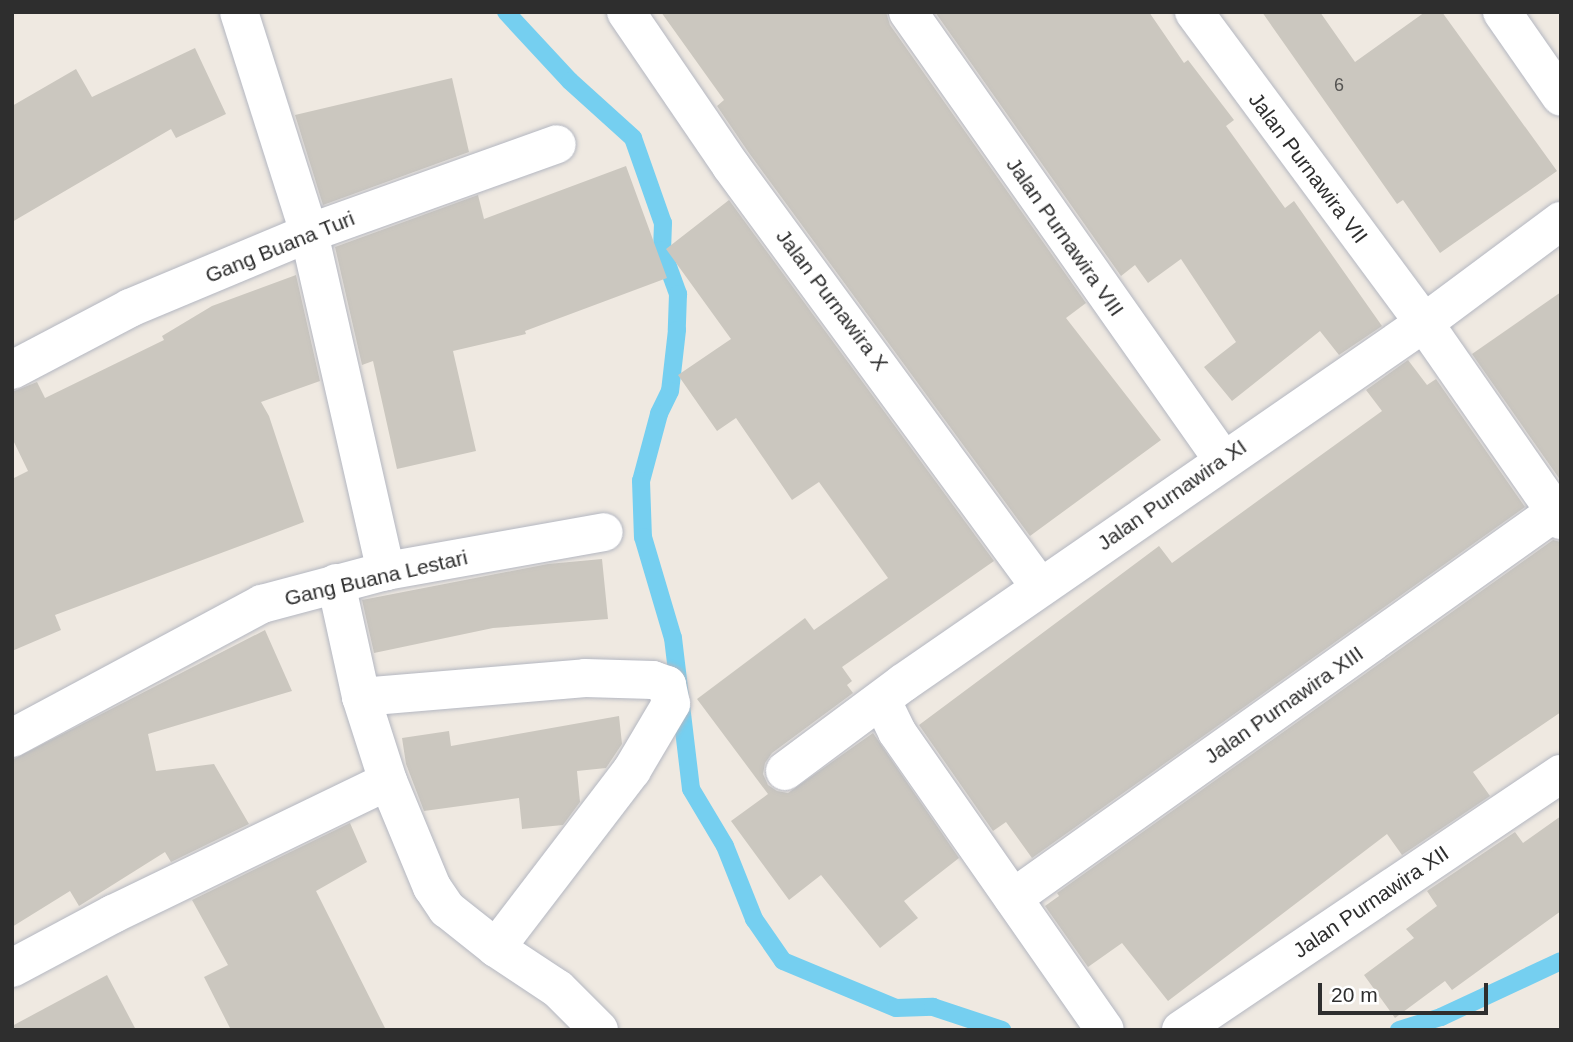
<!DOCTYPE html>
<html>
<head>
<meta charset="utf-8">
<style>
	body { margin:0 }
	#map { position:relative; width:1573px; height:1042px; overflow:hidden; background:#efe9e1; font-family:Arial,sans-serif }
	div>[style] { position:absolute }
	.stream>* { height:18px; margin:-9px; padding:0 9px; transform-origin:9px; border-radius:9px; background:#75cff0 }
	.building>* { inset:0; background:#cbc7bf }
	.roads { filter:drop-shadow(0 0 2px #b4b7c1) drop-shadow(0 0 2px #b4b7c1) }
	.minor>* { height:38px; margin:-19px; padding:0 19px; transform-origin:19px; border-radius:19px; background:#fff }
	span { translate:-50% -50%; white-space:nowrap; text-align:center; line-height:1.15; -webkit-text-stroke:5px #fff; paint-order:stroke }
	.number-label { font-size:18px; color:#555452 }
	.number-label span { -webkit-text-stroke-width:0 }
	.street-label { font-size:21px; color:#2e2e2e }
	.frame { position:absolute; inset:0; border:14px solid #2e2e2e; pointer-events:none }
	.scale { position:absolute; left:1318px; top:983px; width:170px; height:32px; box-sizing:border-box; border:4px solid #2e2e2e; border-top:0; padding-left:9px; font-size:21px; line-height:24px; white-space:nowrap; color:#2e2e2e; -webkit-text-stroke:5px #fff; paint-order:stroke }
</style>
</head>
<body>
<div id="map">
	<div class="stream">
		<div style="left:506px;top:12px;width:94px;rotate:47.2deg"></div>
		<div style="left:570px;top:81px;width:85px;rotate:42.1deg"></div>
		<div style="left:633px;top:138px;width:90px;rotate:70.6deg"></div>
		<div style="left:663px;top:223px;width:27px;rotate:92deg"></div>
		<div style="left:662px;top:250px;width:47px;rotate:70deg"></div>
		<div style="left:678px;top:294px;width:36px;rotate:92deg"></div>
		<div style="left:677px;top:330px;width:61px;rotate:96.5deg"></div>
		<div style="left:670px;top:391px;width:25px;rotate:116deg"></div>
		<div style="left:659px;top:414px;width:69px;rotate:105deg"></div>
		<div style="left:641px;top:481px;width:56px;rotate:88deg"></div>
		<div style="left:643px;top:537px;width:105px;rotate:73.5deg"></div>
		<div style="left:673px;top:638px;width:152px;rotate:83.2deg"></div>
		<div style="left:691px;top:789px;width:66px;rotate:59.2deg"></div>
		<div style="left:725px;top:846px;width:79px;rotate:68.3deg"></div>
		<div style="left:754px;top:919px;width:51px;rotate:55.4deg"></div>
		<div style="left:783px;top:961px;width:122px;rotate:22.6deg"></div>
		<div style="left:896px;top:1008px;width:37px;rotate:-2deg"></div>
		<div style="left:933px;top:1007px;width:73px;rotate:18.4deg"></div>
		<div style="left:1399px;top:1030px;width:44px;rotate:-17.2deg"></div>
		<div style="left:1441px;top:1017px;width:132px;rotate:-25deg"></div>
	</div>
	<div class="building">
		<div style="clip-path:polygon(661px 12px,886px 12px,890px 25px,1086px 303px,1066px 318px,1161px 440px,1030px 536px,749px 153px,717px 106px,724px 100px)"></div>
		<div style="clip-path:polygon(935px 12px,1149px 12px,1184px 63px,1188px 60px,1234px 120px,1226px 126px,1285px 208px,1294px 201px,1382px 326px,1339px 355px,1320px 331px,1232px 401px,1204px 367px,1236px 342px,1181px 259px,1148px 283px,1135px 265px,1121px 276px)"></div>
		<div style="clip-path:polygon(1262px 12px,1320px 12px,1355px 62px,1425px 12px,1442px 12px,1557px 171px,1440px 253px,1403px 200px,1397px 204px)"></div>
		<div style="clip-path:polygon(195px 48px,226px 114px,176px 138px,171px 129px,12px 222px,12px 106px,76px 69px,92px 97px)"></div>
		<div style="clip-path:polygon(452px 78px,469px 152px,323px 205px,295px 115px)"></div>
		<div style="clip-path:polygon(626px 166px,667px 278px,525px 331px,526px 334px,453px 351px,476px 451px,397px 469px,373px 361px,362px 365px,335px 247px,478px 195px,484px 219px)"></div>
		<div style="clip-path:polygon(729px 200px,994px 561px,842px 667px,852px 681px,847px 685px,853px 693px,772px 753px,765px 763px,763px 774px,768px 785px,777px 791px,788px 793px,873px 733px,959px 858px,904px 901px,918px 918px,880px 948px,821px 875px,789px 900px,731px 821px,768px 794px,697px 699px,805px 618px,814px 630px,888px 578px,819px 482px,792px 500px,736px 418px,717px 431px,678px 375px,731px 339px,666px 249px)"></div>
		<div style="clip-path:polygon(296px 275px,320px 381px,261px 402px,269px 416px,304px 522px,55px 615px,61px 630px,12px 651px,12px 479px,28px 471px,12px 438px,12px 392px,37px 382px,45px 398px,164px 340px,162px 336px,212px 306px)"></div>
		<div style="clip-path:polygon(1561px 292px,1561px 481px,1472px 354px)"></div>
		<div style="clip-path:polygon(1408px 360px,1427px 385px,1436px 379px,1525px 507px,1032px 858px,1006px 822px,993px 831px,919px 725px,1159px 546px,1172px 563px,1382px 411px,1366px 390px)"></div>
		<div style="clip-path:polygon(1553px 540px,1561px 542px,1561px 712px,1473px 772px,1490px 796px,1402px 855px,1387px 834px,1168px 1001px,1122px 943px,1088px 967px,1045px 906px,1059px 896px,1057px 893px)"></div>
		<div style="clip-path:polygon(602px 559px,608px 619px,493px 628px,374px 653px,362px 600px,548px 564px)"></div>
		<div style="clip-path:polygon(265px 630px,292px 691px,148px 734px,156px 771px,214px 764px,249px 824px,171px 862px,165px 852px,79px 906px,70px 891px,12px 927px,12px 760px)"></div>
		<div style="clip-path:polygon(619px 716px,622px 744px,606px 768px,577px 771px,580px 802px,563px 825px,522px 829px,519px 798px,424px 811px,406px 764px,402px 738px,449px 731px,451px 746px)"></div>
		<div style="clip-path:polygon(1561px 816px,1561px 911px,1452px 990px,1445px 981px,1395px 1018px,1364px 975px,1414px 938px,1406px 929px,1437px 906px,1427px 891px,1515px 832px,1523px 843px)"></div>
		<div style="clip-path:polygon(350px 823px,367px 862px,316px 891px,386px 1030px,231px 1030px,204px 977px,228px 965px,192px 900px)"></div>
		<div style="clip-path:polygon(107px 975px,136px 1030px,12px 1030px,12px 1026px)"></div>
	</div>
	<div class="roads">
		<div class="minor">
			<div style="left:239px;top:12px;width:232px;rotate:72.4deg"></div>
			<div style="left:309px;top:233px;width:347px;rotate:77.2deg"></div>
			<div style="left:626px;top:12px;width:186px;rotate:55.7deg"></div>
			<div style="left:731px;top:166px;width:522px;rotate:53.72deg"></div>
			<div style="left:908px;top:12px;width:548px;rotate:54.89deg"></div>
			<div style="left:1194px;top:12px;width:387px;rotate:53.5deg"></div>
			<div style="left:1424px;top:323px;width:240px;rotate:55.2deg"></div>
			<div style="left:1502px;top:12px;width:103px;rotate:55.2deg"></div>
			<div style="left:12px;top:370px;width:133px;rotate:-27.7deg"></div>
			<div style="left:130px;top:308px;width:194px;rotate:-22.7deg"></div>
			<div style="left:309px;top:233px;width:263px;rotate:-19.7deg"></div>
			<div style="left:336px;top:583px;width:117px;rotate:77.6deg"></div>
			<div style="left:361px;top:697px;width:88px;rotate:72.2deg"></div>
			<div style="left:388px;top:781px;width:115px;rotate:67.5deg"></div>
			<div style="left:432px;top:887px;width:27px;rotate:56deg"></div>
			<div style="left:447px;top:909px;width:63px;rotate:38.5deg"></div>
			<div style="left:496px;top:948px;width:74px;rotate:33.5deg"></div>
			<div style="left:558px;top:989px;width:58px;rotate:45deg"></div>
			<div style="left:361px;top:697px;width:225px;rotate:-4.8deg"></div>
			<div style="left:585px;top:678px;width:68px;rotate:1.7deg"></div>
			<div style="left:653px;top:680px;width:15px;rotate:20deg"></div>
			<div style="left:667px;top:685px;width:19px;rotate:78deg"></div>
			<div style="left:671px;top:704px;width:77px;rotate:120.6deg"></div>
			<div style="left:632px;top:770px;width:224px;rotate:127.4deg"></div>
			<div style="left:882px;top:701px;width:34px;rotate:64deg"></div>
			<div style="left:897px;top:732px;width:363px;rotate:55.1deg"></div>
			<div style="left:12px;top:738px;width:284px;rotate:-28.2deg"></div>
			<div style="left:262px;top:604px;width:128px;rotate:-14.9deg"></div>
			<div style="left:386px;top:571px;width:221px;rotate:-10.1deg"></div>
			<div style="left:785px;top:771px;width:147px;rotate:-36.7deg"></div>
			<div style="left:903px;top:683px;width:633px;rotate:-34.64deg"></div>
			<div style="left:1424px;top:323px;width:171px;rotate:-36.7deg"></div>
			<div style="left:1013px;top:898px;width:665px;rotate:-35.46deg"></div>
			<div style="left:12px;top:968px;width:115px;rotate:-28.1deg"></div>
			<div style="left:113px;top:914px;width:305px;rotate:-25.8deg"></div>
			<div style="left:1181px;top:1030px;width:458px;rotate:-34deg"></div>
		</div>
	</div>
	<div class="number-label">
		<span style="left:1339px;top:85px">6</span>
	</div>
	<div class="street-label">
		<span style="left:1308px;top:168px;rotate:53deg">Jalan Purnawira VII</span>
		<span style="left:1065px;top:237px;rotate:55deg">Jalan Purnawira VIII</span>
		<span style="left:280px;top:247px;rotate:-22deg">Gang Buana Turi</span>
		<span style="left:832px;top:300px;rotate:53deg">Jalan Purnawira X</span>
		<span style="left:1172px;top:495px;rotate:-35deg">Jalan Purnawira XI</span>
		<span style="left:376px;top:578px;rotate:-13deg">Gang Buana Lestari</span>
		<span style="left:1284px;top:705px;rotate:-35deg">Jalan Purnawira XIII</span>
		<span style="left:1371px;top:902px;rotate:-34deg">Jalan Purnawira XII</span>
	</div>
	<div class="frame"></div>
	<div class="scale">20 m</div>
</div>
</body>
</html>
